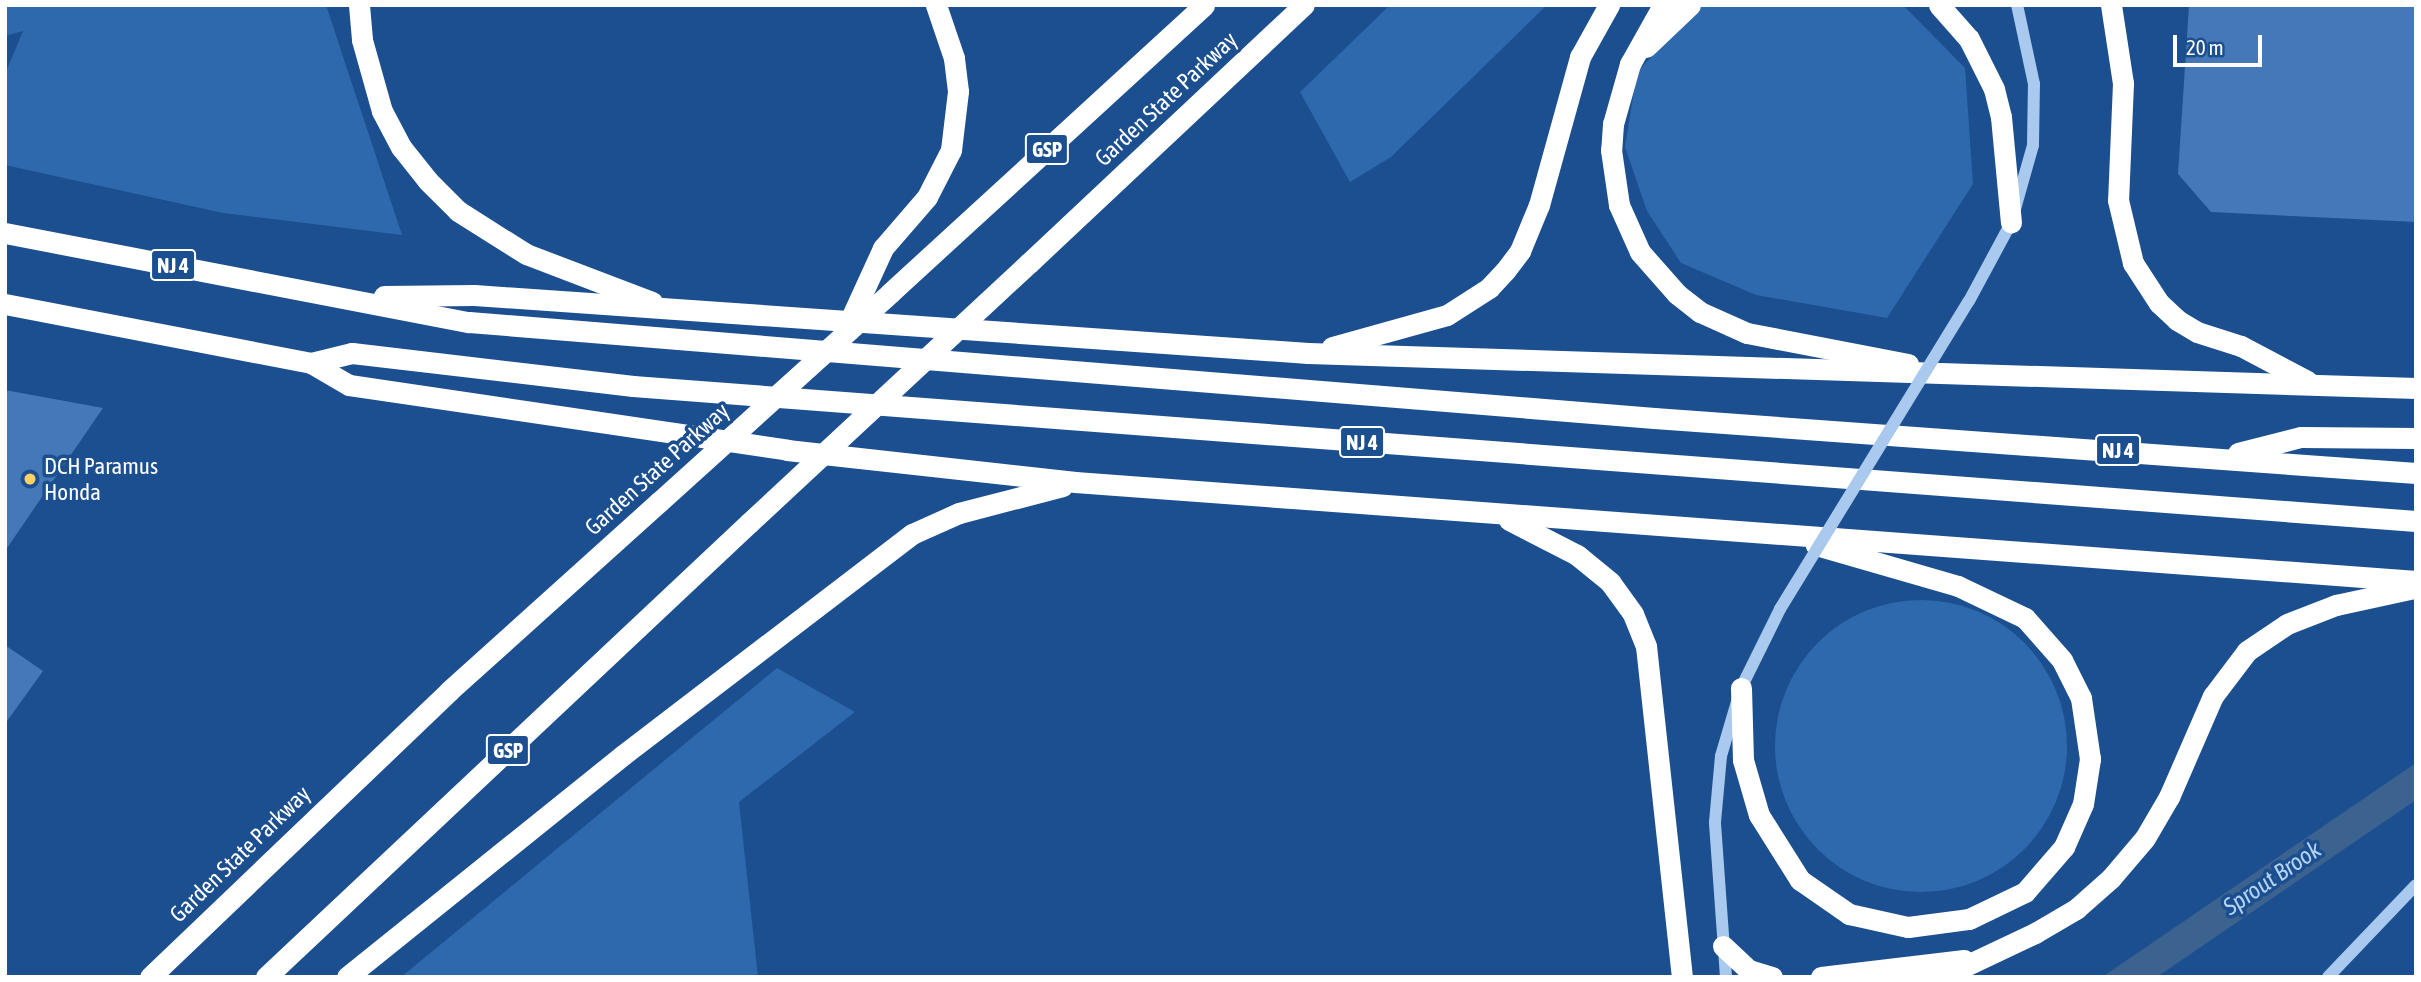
<!DOCTYPE html>
<html>
<head>
<meta charset="utf-8">
<style>
	body { margin:0 }
	#map { position:relative; width:2421px; height:982px; overflow:hidden; background:#1b4f8f; font-family:"Asap Condensed",sans-serif }
	div>[style] { position:absolute }
	.green>* { inset:0; background:#2e69ad }
	.round { border-radius:50% }
	.water>* { inset:0; background:#3c6290 }
	.building>* { inset:0; background:#4478b7 }
	.minor>* { height:12px; margin:-6px; padding:0 6px; transform-origin:6px; border-radius:6px; background:#a9c9ee }
	.highway>* { height:21px; margin:-10.5px; padding:0 10.5px; transform-origin:10.5px; border-radius:10.5px; background:#fff }
	.minor-bridge>* { height:12px; margin:-6px; padding:0 6px; transform-origin:6px; border-radius:6px; background:#a9c9ee }
	.highway-bridge>* { height:21px; margin:-10.5px; padding:0 10.5px; transform-origin:10.5px; border-radius:10.5px; background:#fff }
	.dots>* { width:19px; height:19px; translate:-50% -50%; box-sizing:border-box; border:4px solid #1b4f8f; border-radius:50% }
	span { translate:-50% -50%; white-space:nowrap; text-align:center; line-height:1.15; -webkit-text-stroke:7px #1b4f8f; paint-order:stroke }
	.shield-label span { padding:2px 5px; background:#1b4f8f; border:2px solid; border-radius:5px; -webkit-text-stroke-width:0 }
	.shield-label { font-size:21px; color:#fff; font-weight:700 }
	.street-label { font-size:23px; color:#fff }
	.poi-label { font-size:23px; color:#fff }
	.left { translate:0 -50%; text-align:left }
	.water-label { font-size:24px; color:#b5d3f5; font-style:italic }
	.frame { position:absolute; inset:0; border:7px solid #fff; pointer-events:none }
	.scale { position:absolute; left:2173px; top:35px; width:89px; height:32px; box-sizing:border-box; border:4px solid #fff; border-top:0; padding-left:9px; font-size:21px; line-height:24px; white-space:nowrap; color:#fff; -webkit-text-stroke:5px #1b4f8f; paint-order:stroke }
</style>
</head>
<body>
<div id="map">
	<div class="green">
		<div style="clip-path:polygon(5px 5px,326px 5px,402px 235px,223px 213px,5px 165px,5px 74px,23px 31px,5px 36px)"></div>
		<div style="clip-path:polygon(1390px 5px,1547px 5px,1391px 157px,1350px 182px,1300px 92px)"></div>
		<div style="clip-path:polygon(1701px 5px,1903px 5px,1965px 68px,1973px 184px,1887px 318px,1756px 295px,1681px 263px,1647px 211px,1625px 147px,1637px 72px)"></div>
		<div class="round" style="left:1775px;top:600px;width:292px;height:292px"></div>
		<div style="clip-path:polygon(777px 668px,855px 712px,739px 802px,758px 977px,401px 977px)"></div>
	</div>
	<div class="water">
		<div style="clip-path:polygon(2416px 763px,2416px 800px,2157px 977px,2102px 977px)"></div>
	</div>
	<div class="building">
		<div style="clip-path:polygon(2189px 5px,2416px 5px,2416px 222px,2211px 212px,2178px 174px)"></div>
		<div style="clip-path:polygon(5px 390px,103px 408px,5px 551px)"></div>
		<div style="clip-path:polygon(5px 645px,43px 671px,5px 724px)"></div>
	</div>
	<div class="minor">
		<div style="left:1969px;top:301px;width:89px;rotate:-61.7deg"></div>
		<div style="left:2011px;top:223px;width:81px;rotate:-74.2deg"></div>
		<div style="left:2033px;top:145px;width:61px;rotate:-89.1deg"></div>
		<div style="left:2034px;top:84px;width:81px;rotate:-102.1deg"></div>
		<div style="left:1726px;top:977px;width:155px;rotate:-94.1deg"></div>
		<div style="left:1715px;top:822px;width:66px;rotate:-84.8deg"></div>
		<div style="left:1721px;top:756px;width:71px;rotate:-73.6deg"></div>
		<div style="left:1741px;top:688px;width:88px;rotate:-63.7deg"></div>
		<div style="left:2328px;top:977px;width:127px;rotate:-46.3deg"></div>
	</div>
	<div class="highway">
		<div style="left:359px;top:5px;width:35px;rotate:85deg"></div>
		<div style="left:362px;top:40px;width:74px;rotate:74.3deg"></div>
		<div style="left:382px;top:111px;width:41px;rotate:62.2deg"></div>
		<div style="left:401px;top:147px;width:43px;rotate:51.5deg"></div>
		<div style="left:428px;top:181px;width:42px;rotate:45deg"></div>
		<div style="left:458px;top:211px;width:80px;rotate:32.3deg"></div>
		<div style="left:526px;top:254px;width:135px;rotate:20.9deg"></div>
		<div style="left:1663px;top:5px;width:68px;rotate:119.2deg"></div>
		<div style="left:1630px;top:64px;width:62px;rotate:105.8deg"></div>
		<div style="left:1613px;top:124px;width:26px;rotate:94deg"></div>
		<div style="left:1611px;top:150px;width:56px;rotate:81.7deg"></div>
		<div style="left:1619px;top:205px;width:51px;rotate:65.9deg"></div>
		<div style="left:1640px;top:252px;width:56px;rotate:48.6deg"></div>
		<div style="left:1677px;top:294px;width:29px;rotate:38deg"></div>
		<div style="left:1700px;top:312px;width:51px;rotate:24.1deg"></div>
		<div style="left:1747px;top:333px;width:164px;rotate:10.9deg"></div>
		<div style="left:1939px;top:5px;width:45px;rotate:48.6deg"></div>
		<div style="left:1969px;top:39px;width:56px;rotate:63.4deg"></div>
		<div style="left:1994px;top:89px;width:29px;rotate:76deg"></div>
		<div style="left:2001px;top:117px;width:106px;rotate:84.6deg"></div>
		<div style="left:2111px;top:5px;width:79px;rotate:81.3deg"></div>
		<div style="left:2123px;top:83px;width:117px;rotate:92.4deg"></div>
		<div style="left:2118px;top:200px;width:65px;rotate:76.6deg"></div>
		<div style="left:2133px;top:263px;width:48px;rotate:57deg"></div>
		<div style="left:2159px;top:303px;width:25px;rotate:43deg"></div>
		<div style="left:2177px;top:320px;width:23px;rotate:31deg"></div>
		<div style="left:2197px;top:332px;width:46px;rotate:17.7deg"></div>
		<div style="left:2241px;top:346px;width:75px;rotate:27.9deg"></div>
		<div style="left:1646px;top:47px;width:61px;rotate:-43.7deg"></div>
		<div style="left:5px;top:233px;width:472px;rotate:10.9deg"></div>
		<div style="left:469px;top:322px;width:1189px;rotate:4.63deg"></div>
		<div style="left:1654px;top:418px;width:764px;rotate:4.13deg"></div>
		<div style="left:883px;top:248px;width:67px;rotate:-49.2deg"></div>
		<div style="left:927px;top:197px;width:53px;rotate:-62.9deg"></div>
		<div style="left:951px;top:150px;width:59px;rotate:-83.2deg"></div>
		<div style="left:958px;top:91px;width:33px;rotate:-97deg"></div>
		<div style="left:954px;top:58px;width:56px;rotate:-108.8deg"></div>
		<div style="left:1029px;top:263px;width:377px;rotate:-43.2deg"></div>
		<div style="left:890px;top:293px;width:426px;rotate:-42.5deg"></div>
		<div style="left:384px;top:296px;width:90px;rotate:-0.6deg"></div>
		<div style="left:474px;top:295px;width:836px;rotate:3.98deg"></div>
		<div style="left:1308px;top:353px;width:1109px;rotate:1.81deg"></div>
		<div style="left:5px;top:304px;width:312px;rotate:10.9deg"></div>
		<div style="left:311px;top:363px;width:44px;rotate:30.1deg"></div>
		<div style="left:349px;top:385px;width:443px;rotate:8.4deg"></div>
		<div style="left:787px;top:450px;width:290px;rotate:6.3deg"></div>
		<div style="left:1075px;top:482px;width:1345px;rotate:4.22deg"></div>
		<div style="left:1332px;top:347px;width:119px;rotate:-15.5deg"></div>
		<div style="left:1447px;top:315px;width:50px;rotate:-32.7deg"></div>
		<div style="left:1489px;top:288px;width:23px;rotate:-47deg"></div>
		<div style="left:1505px;top:271px;width:25px;rotate:-53deg"></div>
		<div style="left:1520px;top:251px;width:50px;rotate:-67.6deg"></div>
		<div style="left:1539px;top:205px;width:154px;rotate:-74.5deg"></div>
		<div style="left:1580px;top:57px;width:60px;rotate:-60.9deg"></div>
		<div style="left:311px;top:363px;width:42px;rotate:-13.7deg"></div>
		<div style="left:352px;top:353px;width:283px;rotate:6.7deg"></div>
		<div style="left:633px;top:386px;width:1788px;rotate:4.33deg"></div>
		<div style="left:2238px;top:453px;width:65px;rotate:-14.3deg"></div>
		<div style="left:2301px;top:437px;width:115px;rotate:0.5deg"></div>
		<div style="left:1509px;top:520px;width:76px;rotate:27.2deg"></div>
		<div style="left:1577px;top:555px;width:43px;rotate:39.3deg"></div>
		<div style="left:1610px;top:582px;width:39px;rotate:54deg"></div>
		<div style="left:1633px;top:614px;width:35px;rotate:68deg"></div>
		<div style="left:1646px;top:646px;width:333px;rotate:83.8deg"></div>
		<div style="left:1741px;top:688px;width:72px;rotate:88.4deg"></div>
		<div style="left:1743px;top:760px;width:57px;rotate:73.8deg"></div>
		<div style="left:1759px;top:815px;width:77px;rotate:57.8deg"></div>
		<div style="left:1800px;top:880px;width:60px;rotate:34.8deg"></div>
		<div style="left:1849px;top:914px;width:60px;rotate:12.4deg"></div>
		<div style="left:1908px;top:927px;width:62px;rotate:-7.5deg"></div>
		<div style="left:1969px;top:919px;width:62px;rotate:-25.7deg"></div>
		<div style="left:2025px;top:892px;width:60px;rotate:-49.1deg"></div>
		<div style="left:2064px;top:847px;width:47px;rotate:-66.2deg"></div>
		<div style="left:2083px;top:804px;width:46px;rotate:-81.2deg"></div>
		<div style="left:2090px;top:759px;width:62px;rotate:-98.4deg"></div>
		<div style="left:2081px;top:698px;width:42px;rotate:-116.6deg"></div>
		<div style="left:2062px;top:660px;width:56px;rotate:-131.4deg"></div>
		<div style="left:2025px;top:618px;width:74px;rotate:-154.5deg"></div>
		<div style="left:1958px;top:586px;width:148px;rotate:-163.9deg"></div>
		<div style="left:1723px;top:946px;width:35px;rotate:43deg"></div>
		<div style="left:1749px;top:970px;width:24px;rotate:17deg"></div>
		<div style="left:150px;top:977px;width:414px;rotate:-43.7deg"></div>
		<div style="left:449px;top:691px;width:283px;rotate:-42deg"></div>
		<div style="left:266px;top:977px;width:663px;rotate:-43.23deg"></div>
		<div style="left:347px;top:977px;width:354px;rotate:-38.8deg"></div>
		<div style="left:623px;top:755px;width:364px;rotate:-37.4deg"></div>
		<div style="left:912px;top:534px;width:51px;rotate:-24.1deg"></div>
		<div style="left:959px;top:513px;width:107px;rotate:-14.6deg"></div>
		<div style="left:1821px;top:977px;width:144px;rotate:-6.8deg"></div>
		<div style="left:1942px;top:977px;width:103px;rotate:-25.3deg"></div>
		<div style="left:2035px;top:933px;width:48px;rotate:-30.3deg"></div>
		<div style="left:2076px;top:909px;width:47px;rotate:-41.5deg"></div>
		<div style="left:2111px;top:878px;width:52px;rotate:-49.6deg"></div>
		<div style="left:2145px;top:838px;width:48px;rotate:-59.7deg"></div>
		<div style="left:2169px;top:797px;width:110px;rotate:-66.5deg"></div>
		<div style="left:2213px;top:696px;width:56px;rotate:-52.9deg"></div>
		<div style="left:2247px;top:651px;width:48px;rotate:-34deg"></div>
		<div style="left:2287px;top:624px;width:53px;rotate:-21.2deg"></div>
		<div style="left:2336px;top:605px;width:80px;rotate:-12.3deg"></div>
	</div>
	<div class="minor-bridge">
		<div style="left:1780px;top:609px;width:361px;rotate:-58.5deg"></div>
	</div>
	<div class="highway-bridge">
		<div style="left:846px;top:329px;width:89px;rotate:-65.4deg"></div>
		<div style="left:659px;top:502px;width:312px;rotate:-42.1deg"></div>
		<div style="left:749px;top:523px;width:382px;rotate:-42.9deg"></div>
	</div>
	<div class="dots">
		<div style="left:30px;top:479px;background:#ffd166"></div>
	</div>
	<div class="shield-label">
		<span style="left:1047px;top:149px">GSP</span>
		<span style="left:173px;top:265px">NJ 4</span>
		<span style="left:1362px;top:442px">NJ 4</span>
		<span style="left:2118px;top:450px">NJ 4</span>
		<span style="left:508px;top:750px">GSP</span>
	</div>
	<div class="street-label">
		<span style="left:1166px;top:99px;rotate:-43deg">Garden State Parkway</span>
		<span style="left:657px;top:469px;rotate:-42deg">Garden State Parkway</span>
		<span style="left:240px;top:854px;rotate:-44deg">Garden State Parkway</span>
	</div>
	<div class="poi-label">
		<span class="left" style="left:44px;top:479px">DCH Paramus<br>Honda</span>
	</div>
	<div class="water-label">
		<span style="left:2272px;top:878px;rotate:-34deg">Sprout Brook</span>
	</div>
	<div class="frame"></div>
	<div class="scale">20 m</div>
</div>
</body>
</html>
